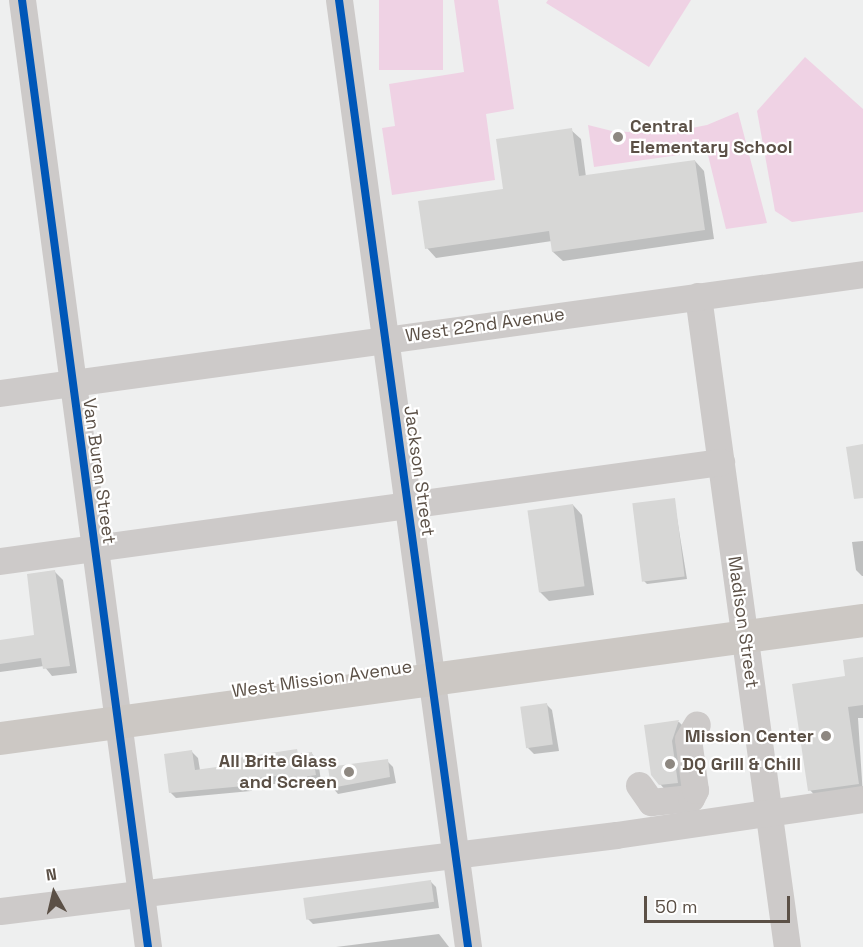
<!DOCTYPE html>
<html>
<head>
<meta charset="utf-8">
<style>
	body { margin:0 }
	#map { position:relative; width:863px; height:947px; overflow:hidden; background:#eeefef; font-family:"Space Grotesk",sans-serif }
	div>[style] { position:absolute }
	.green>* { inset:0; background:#efd2e4; transform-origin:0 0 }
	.shadow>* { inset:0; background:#0003 }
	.building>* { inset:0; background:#d7d7d6; transform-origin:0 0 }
	.minor>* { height:27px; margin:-13.5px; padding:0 13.5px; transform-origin:13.5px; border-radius:13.5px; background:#cdcac9 }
	.major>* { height:33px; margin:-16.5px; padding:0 16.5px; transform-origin:16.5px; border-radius:16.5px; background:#ccc8c4 }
	.cycleway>* { height:8px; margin:-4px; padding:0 4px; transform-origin:4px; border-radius:4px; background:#0057b8 }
	.dots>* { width:16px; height:16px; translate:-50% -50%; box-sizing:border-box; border:3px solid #fff; border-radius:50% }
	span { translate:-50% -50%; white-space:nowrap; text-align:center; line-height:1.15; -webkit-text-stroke:4.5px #fff; paint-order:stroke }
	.poi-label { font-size:18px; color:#5b5046; font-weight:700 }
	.left { translate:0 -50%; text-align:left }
	.right { translate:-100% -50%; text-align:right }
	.street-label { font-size:18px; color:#5b5046 }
	.north { position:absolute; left:24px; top:863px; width:60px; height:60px; -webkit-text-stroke:4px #fff; paint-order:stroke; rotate:352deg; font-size:16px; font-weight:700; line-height:24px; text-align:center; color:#5b5046 }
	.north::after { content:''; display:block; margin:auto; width:21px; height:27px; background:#5b5046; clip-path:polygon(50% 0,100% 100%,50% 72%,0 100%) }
	.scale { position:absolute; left:644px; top:896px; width:146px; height:27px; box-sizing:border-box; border:3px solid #5b5046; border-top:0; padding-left:8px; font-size:18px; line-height:21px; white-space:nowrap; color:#5b5046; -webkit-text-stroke:4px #fff; paint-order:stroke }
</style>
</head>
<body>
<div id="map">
	<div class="green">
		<div style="left:379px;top:0;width:64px;height:70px"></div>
		<div style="clip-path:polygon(454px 0,498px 0,514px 109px,486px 114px,495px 180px,392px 195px,382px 128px,395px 126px,389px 84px,464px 72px)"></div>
		<div style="clip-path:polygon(548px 0,691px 0,649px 67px,546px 3px)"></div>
		<div style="clip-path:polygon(805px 57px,863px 109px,863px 212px,792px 222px,775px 211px,757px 111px)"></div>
		<div style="clip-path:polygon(738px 112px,767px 223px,726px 229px,707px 151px,594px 167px,588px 125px,612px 131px,661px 134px,707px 125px)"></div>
	</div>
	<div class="shadow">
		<div style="clip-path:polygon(571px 130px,581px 139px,586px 177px,695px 161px,704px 171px,714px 239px,563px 261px,553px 252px,552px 241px,436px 258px,427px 248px,505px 190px)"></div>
		<div style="clip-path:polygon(674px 500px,687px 579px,647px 584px,644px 581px)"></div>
		<div style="clip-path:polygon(573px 505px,582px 515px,594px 595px,549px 601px,540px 592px)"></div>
		<div style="clip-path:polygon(863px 541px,863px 576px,862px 576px,856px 570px,852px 542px)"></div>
		<div style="clip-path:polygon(55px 572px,63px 580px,77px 673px,52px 676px,44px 666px,0 672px,0 642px,36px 636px)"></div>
		<div style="clip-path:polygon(863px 658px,863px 718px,858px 718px,863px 796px,821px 802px,810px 790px,847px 677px)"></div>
		<div style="clip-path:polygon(546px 704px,552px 710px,559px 751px,534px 754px,528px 748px)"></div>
		<div style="clip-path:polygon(679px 722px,688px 731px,687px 792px,669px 794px,660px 784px,646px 726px)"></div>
		<div style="clip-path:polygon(192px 752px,198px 758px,200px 770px,240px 766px,281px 753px,312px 754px,318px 760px,321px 781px,259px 785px,251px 791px,176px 798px,170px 792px)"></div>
		<div style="clip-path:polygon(387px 761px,393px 767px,396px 783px,338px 794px,332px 787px)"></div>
		<div style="clip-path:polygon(430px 881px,436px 887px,439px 908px,313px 924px,307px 918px)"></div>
		<div style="clip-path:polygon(439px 934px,449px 947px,336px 947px)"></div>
	</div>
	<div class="building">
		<div style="clip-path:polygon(572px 128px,579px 176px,695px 160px,705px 230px,552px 252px,549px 231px,425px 249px,418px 201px,503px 189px,496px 139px)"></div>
		<div style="clip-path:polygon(863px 444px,863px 498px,854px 499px,846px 447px)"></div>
		<div style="left:675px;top:498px;width:79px;height:43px;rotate:83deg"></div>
		<div style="left:573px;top:504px;width:83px;height:46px;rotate:82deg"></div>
		<div style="clip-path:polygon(55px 570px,70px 666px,43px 669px,41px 658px,0 664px,0 640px,34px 635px,27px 574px)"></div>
		<div style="clip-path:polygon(863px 657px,863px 705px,848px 707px,859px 784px,808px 791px,792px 684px,845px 676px,843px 660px)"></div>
		<div style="left:547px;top:703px;width:42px;height:27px;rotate:82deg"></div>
		<div style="clip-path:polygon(679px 720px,672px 741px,678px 783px,659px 785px,651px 775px,644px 725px)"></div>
		<div style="clip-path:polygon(297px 749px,298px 754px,312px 752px,316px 775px,285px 780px,284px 775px,252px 779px,244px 786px,169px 793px,164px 754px,192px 750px,195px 770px,238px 764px,237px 758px)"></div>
		<div style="clip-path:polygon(388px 759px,390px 777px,331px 788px,328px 767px)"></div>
		<div style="left:431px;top:880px;width:22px;height:129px;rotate:82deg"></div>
	</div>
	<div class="minor">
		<div style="left:22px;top:0;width:955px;rotate:82.42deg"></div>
		<div style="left:339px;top:0;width:956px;rotate:82.24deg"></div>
		<div style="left:698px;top:296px;width:657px;rotate:82.22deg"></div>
		<div style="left:0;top:393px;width:871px;rotate:-7.85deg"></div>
		<div style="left:0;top:561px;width:728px;rotate:-7.82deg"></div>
		<div style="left:639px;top:785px;width:21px;rotate:55deg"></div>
		<div style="left:651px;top:802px;width:40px;rotate:-5.7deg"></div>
		<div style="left:691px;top:798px;width:9px;rotate:-63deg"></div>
		<div style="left:695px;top:790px;width:51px;rotate:-97.8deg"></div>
		<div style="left:688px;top:739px;width:17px;rotate:-59deg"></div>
		<div style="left:0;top:911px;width:621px;rotate:-7.03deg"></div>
		<div style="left:616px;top:835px;width:250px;rotate:-8.3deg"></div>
	</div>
	<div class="major">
		<div style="left:0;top:738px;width:871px;rotate:-7.79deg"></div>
	</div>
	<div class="cycleway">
		<div style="left:22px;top:0;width:955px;rotate:82.42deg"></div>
		<div style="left:339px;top:0;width:956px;rotate:82.24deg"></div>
	</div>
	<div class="dots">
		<div style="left:618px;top:137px;background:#8e8881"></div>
		<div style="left:826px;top:736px;background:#8e8881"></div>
		<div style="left:670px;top:764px;background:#8e8881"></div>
		<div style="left:349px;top:772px;background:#8e8881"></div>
	</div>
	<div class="poi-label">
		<span class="left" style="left:630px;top:137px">Central<br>Elementary School</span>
		<span class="right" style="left:814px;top:736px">Mission Center</span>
		<span class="right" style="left:337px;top:772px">All Brite Glass<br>and Screen</span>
		<span class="left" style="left:682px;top:764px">DQ Grill &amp; Chill</span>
	</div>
	<div class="street-label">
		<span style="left:485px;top:325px;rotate:-8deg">West 22nd Avenue</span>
		<span style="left:99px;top:471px;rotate:82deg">Van Buren Street</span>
		<span style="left:419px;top:471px;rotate:82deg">Jackson Street</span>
		<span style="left:743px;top:622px;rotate:82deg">Madison Street</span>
		<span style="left:322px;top:679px;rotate:-8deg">West Mission Avenue</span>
	</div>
	<div class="north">N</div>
	<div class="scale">50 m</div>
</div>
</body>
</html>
